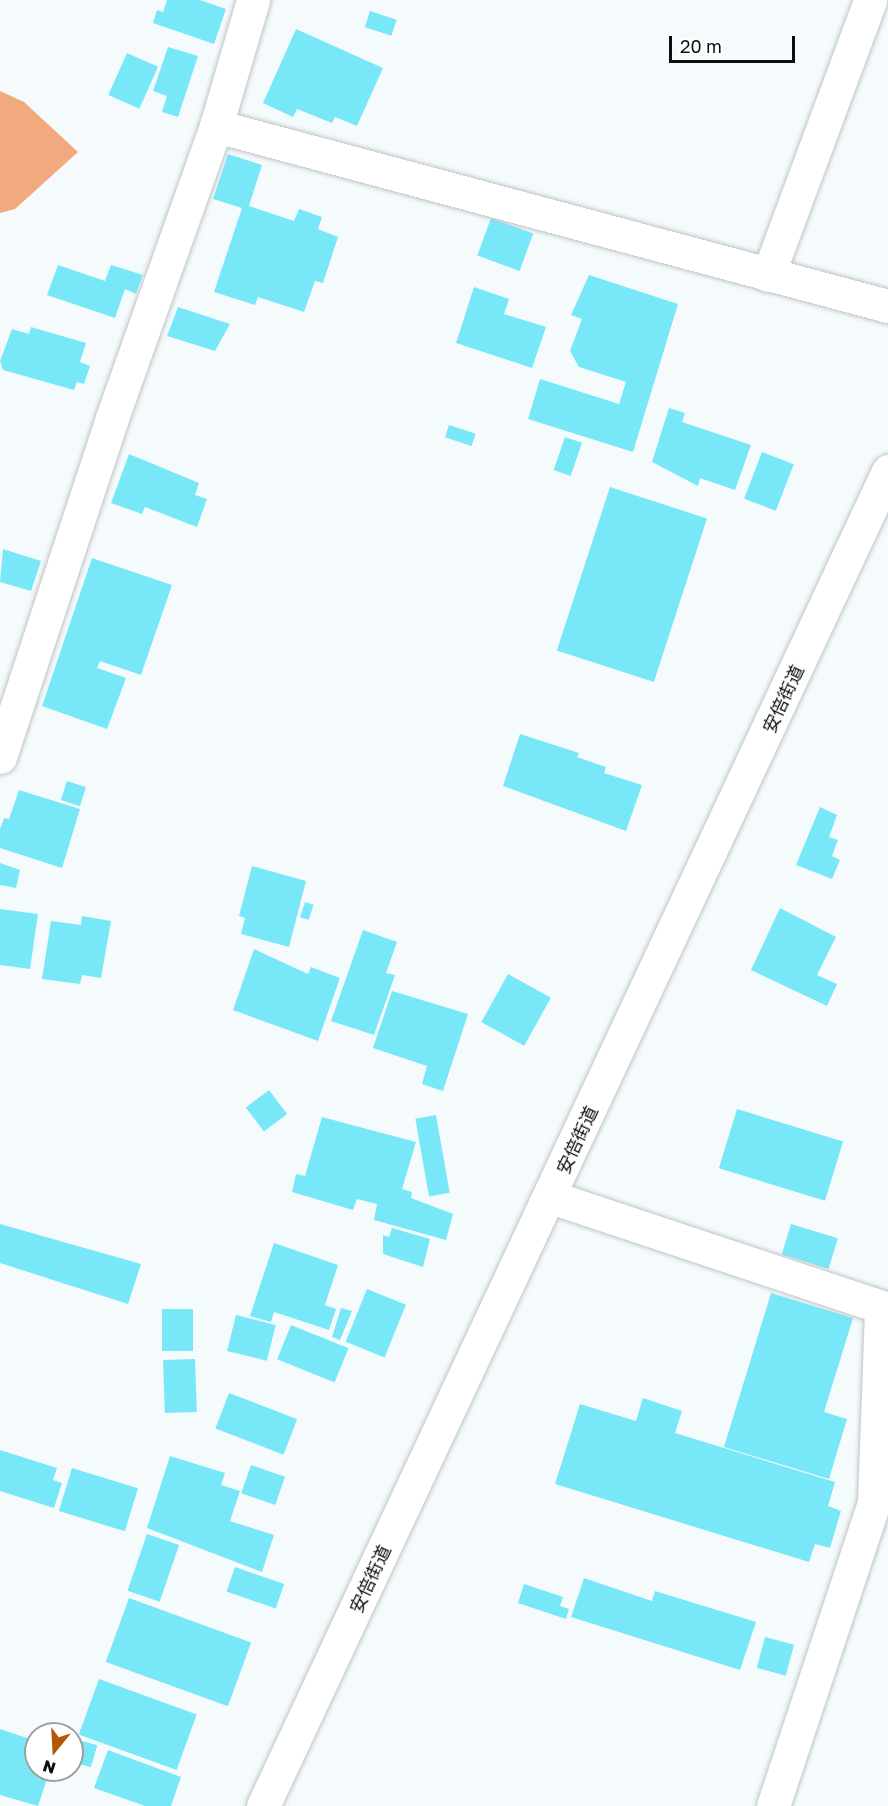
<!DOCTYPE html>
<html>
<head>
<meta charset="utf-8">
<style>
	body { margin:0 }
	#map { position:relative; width:888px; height:1806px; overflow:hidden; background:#f5fbfc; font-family:"Golos Text","Noto Sans JP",sans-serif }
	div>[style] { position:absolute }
	.forest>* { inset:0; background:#f2a97d }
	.building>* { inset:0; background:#78e8f8; transform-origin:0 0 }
	.roads { filter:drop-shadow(0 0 2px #bfc4c5) drop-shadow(0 0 2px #bfc4c5) }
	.minor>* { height:33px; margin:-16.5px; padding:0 16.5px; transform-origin:16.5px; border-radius:16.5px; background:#fff }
	.major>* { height:33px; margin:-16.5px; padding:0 16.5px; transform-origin:16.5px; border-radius:16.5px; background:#fff }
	span { translate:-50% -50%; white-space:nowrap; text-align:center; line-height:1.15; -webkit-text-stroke:5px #fff; paint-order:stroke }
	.street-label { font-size:18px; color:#0d0f0f }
	.north { position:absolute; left:24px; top:1722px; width:60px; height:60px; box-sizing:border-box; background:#fff; border:2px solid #9e9f9f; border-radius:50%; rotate:198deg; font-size:16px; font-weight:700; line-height:24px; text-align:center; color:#0d0f0f }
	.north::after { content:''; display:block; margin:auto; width:21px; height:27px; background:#b45605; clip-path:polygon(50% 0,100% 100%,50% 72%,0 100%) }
	.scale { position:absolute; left:669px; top:36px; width:126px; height:27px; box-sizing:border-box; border:3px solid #0d0f0f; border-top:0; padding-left:8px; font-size:18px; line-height:21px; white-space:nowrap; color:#0d0f0f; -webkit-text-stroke:4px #fff; paint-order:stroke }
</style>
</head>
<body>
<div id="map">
	<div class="forest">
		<div style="clip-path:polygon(0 91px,24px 102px,78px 152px,15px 209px,0 213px)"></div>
	</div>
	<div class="building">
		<div style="clip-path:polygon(167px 0,200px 0,226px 9px,214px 44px,153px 23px,157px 10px,163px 12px)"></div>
		<div style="left:370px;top:11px;width:28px;height:17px;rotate:18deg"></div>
		<div style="clip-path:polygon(296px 29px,383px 68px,357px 126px,335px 117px,332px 123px,297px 109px,293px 117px,263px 103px)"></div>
		<div style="clip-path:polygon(168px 47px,198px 56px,178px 117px,162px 112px,167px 96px,153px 91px)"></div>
		<div style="left:127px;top:53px;width:34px;height:46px;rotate:24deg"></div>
		<div style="clip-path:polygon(228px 154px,262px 165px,249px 206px,294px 221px,299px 209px,322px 217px,318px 229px,338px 237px,323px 283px,315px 281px,304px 312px,258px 297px,255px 305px,214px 292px,242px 208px,213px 199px)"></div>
		<div style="left:491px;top:218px;width:45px;height:40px;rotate:20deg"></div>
		<div style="clip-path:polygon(58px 265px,105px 281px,111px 265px,143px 275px,136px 294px,125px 289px,115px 318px,47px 295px)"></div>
		<div style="clip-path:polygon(589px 275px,678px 304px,633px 452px,528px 419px,540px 379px,619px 404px,626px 382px,579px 367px,570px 351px,582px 319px,571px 315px)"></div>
		<div style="clip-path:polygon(474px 287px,509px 299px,504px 314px,546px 327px,532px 368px,456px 343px)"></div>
		<div style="clip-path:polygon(178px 307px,230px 324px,215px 351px,167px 336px)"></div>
		<div style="clip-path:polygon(31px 327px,86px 343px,80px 362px,90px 366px,84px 384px,77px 382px,74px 390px,3px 370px,0 361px,12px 329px,29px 334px)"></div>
		<div style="clip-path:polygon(669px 408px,685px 413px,682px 422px,751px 445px,735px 490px,700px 478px,698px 486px,652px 462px)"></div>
		<div style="left:449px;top:425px;width:28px;height:13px;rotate:18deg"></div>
		<div style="left:565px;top:437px;width:18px;height:35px;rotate:19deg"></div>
		<div style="left:762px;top:452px;width:34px;height:50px;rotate:21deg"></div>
		<div style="clip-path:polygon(129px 454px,199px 483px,195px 495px,207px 499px,197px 527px,145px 507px,142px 514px,111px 503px)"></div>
		<div style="left:610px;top:487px;width:102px;height:172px;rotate:18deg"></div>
		<div style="clip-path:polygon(3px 549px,41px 561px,31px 591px,0 582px)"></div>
		<div style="clip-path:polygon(92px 558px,172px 585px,141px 675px,100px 661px,97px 668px,126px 678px,107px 729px,42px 706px)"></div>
		<div style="clip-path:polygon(520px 734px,579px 753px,577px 757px,606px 767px,604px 773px,642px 785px,626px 831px,503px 786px)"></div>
		<div style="left:67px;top:781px;width:20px;height:20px;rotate:18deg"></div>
		<div style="clip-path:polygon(19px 790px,80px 809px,62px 868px,0 848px,0 829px,4px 818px,9px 819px)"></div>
		<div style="clip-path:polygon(820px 807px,837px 815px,829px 837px,838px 840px,832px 856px,840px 860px,832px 879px,796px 865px)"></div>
		<div style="clip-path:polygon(0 863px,20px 870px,16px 888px,0 885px)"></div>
		<div style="clip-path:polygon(252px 866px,306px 881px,289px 947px,241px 934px,245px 918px,239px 916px)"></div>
		<div style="left:305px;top:902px;width:9px;height:16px;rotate:18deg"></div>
		<div style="clip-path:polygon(780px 908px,836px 937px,817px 975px,837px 984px,827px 1006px,751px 970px)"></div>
		<div style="clip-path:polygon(0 909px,38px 914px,30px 969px,0 965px)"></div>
		<div style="clip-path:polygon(82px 916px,111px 921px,101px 978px,82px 975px,80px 984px,42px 979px,51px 921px,81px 925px)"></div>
		<div style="clip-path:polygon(363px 930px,397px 942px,386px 973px,395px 975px,374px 1035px,331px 1021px)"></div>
		<div style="clip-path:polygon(254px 949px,308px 974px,311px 967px,340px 978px,318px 1041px,233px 1010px)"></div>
		<div style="left:508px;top:974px;width:49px;height:55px;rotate:29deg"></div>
		<div style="clip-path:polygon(392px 991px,468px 1014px,443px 1091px,422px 1084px,427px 1066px,373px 1048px)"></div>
		<div style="left:269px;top:1090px;width:30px;height:29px;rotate:53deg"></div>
		<div style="left:737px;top:1109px;width:111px;height:62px;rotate:17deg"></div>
		<div style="left:436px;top:1115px;width:79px;height:21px;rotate:80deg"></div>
		<div style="clip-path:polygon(322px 1117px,416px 1142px,402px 1189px,412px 1192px,411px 1198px,453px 1214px,446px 1240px,374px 1220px,377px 1204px,357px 1199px,353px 1210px,292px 1192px,296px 1174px,305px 1176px)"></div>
		<div style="clip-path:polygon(0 1224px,141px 1264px,128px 1304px,0 1263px)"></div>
		<div style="left:791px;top:1224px;width:49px;height:32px;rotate:17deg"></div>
		<div style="clip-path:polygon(392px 1228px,430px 1239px,423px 1267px,383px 1254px,383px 1235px,389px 1237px)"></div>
		<div style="clip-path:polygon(274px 1243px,338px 1265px,325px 1305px,336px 1309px,329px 1330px,274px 1312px,271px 1322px,250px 1316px)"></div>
		<div style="left:367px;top:1289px;width:42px;height:57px;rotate:22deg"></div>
		<div style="clip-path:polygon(771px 1293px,853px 1318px,824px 1412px,847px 1419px,829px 1479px,724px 1447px)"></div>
		<div style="clip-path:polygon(341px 1308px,352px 1311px,340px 1340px,332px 1337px)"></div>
		<div style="left:162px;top:1309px;width:31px;height:42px"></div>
		<div style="left:236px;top:1315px;width:41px;height:37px;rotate:14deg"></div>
		<div style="left:291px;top:1325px;width:62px;height:37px;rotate:22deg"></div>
		<div style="left:195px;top:1359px;width:53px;height:32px;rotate:88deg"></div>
		<div style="left:229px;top:1393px;width:73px;height:38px;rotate:21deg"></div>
		<div style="clip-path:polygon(643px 1398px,682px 1411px,675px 1433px,835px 1482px,828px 1506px,841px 1511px,830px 1548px,815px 1544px,809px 1562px,555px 1484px,580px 1404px,636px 1421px)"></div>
		<div style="clip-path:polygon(0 1450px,57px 1468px,53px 1480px,62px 1483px,54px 1508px,0 1491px)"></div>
		<div style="clip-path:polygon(170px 1456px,225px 1473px,221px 1485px,240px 1491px,230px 1521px,274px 1535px,262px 1572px,147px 1528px)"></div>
		<div style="left:251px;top:1465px;width:36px;height:30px;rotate:19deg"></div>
		<div style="left:72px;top:1468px;width:69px;height:45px;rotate:17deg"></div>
		<div style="left:147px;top:1534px;width:34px;height:60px;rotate:19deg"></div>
		<div style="left:235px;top:1567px;width:52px;height:26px;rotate:19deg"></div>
		<div style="clip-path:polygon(584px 1578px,652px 1601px,655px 1591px,756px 1622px,740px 1670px,571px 1617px)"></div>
		<div style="clip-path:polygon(524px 1584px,563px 1597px,560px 1606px,569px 1609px,566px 1619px,518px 1603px)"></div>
		<div style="left:129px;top:1598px;width:130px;height:68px;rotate:20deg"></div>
		<div style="left:765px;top:1637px;width:30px;height:32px;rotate:15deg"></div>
		<div style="left:99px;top:1679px;width:104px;height:59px;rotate:20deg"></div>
		<div style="clip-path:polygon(0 1729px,36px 1741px,36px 1770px,50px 1770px,38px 1806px,0 1795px)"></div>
		<div style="left:79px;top:1740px;width:19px;height:23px;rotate:16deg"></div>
		<div style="clip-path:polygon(108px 1750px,181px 1777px,171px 1806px,145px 1806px,94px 1788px)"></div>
	</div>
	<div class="roads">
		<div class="minor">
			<div style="left:216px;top:126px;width:696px;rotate:15deg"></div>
			<div style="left:768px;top:275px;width:293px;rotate:-69.6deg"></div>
			<div style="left:0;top:757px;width:357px;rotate:-71.7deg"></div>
			<div style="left:112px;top:418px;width:310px;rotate:-70.4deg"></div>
			<div style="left:216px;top:126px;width:131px;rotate:-73.6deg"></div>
			<div style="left:551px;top:1197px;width:355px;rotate:18.4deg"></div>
			<div style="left:773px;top:1806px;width:320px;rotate:-71.6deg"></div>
			<div style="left:874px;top:1502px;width:195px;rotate:-87.9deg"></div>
		</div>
		<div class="major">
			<div style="left:263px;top:1806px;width:1474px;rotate:-64.91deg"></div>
		</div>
	</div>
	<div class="street-label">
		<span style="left:783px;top:699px;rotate:-65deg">安倍街道</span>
		<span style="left:577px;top:1140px;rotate:-65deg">安倍街道</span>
		<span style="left:370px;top:1579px;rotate:-65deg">安倍街道</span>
	</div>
	<div class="north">N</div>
	<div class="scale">20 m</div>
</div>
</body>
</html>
